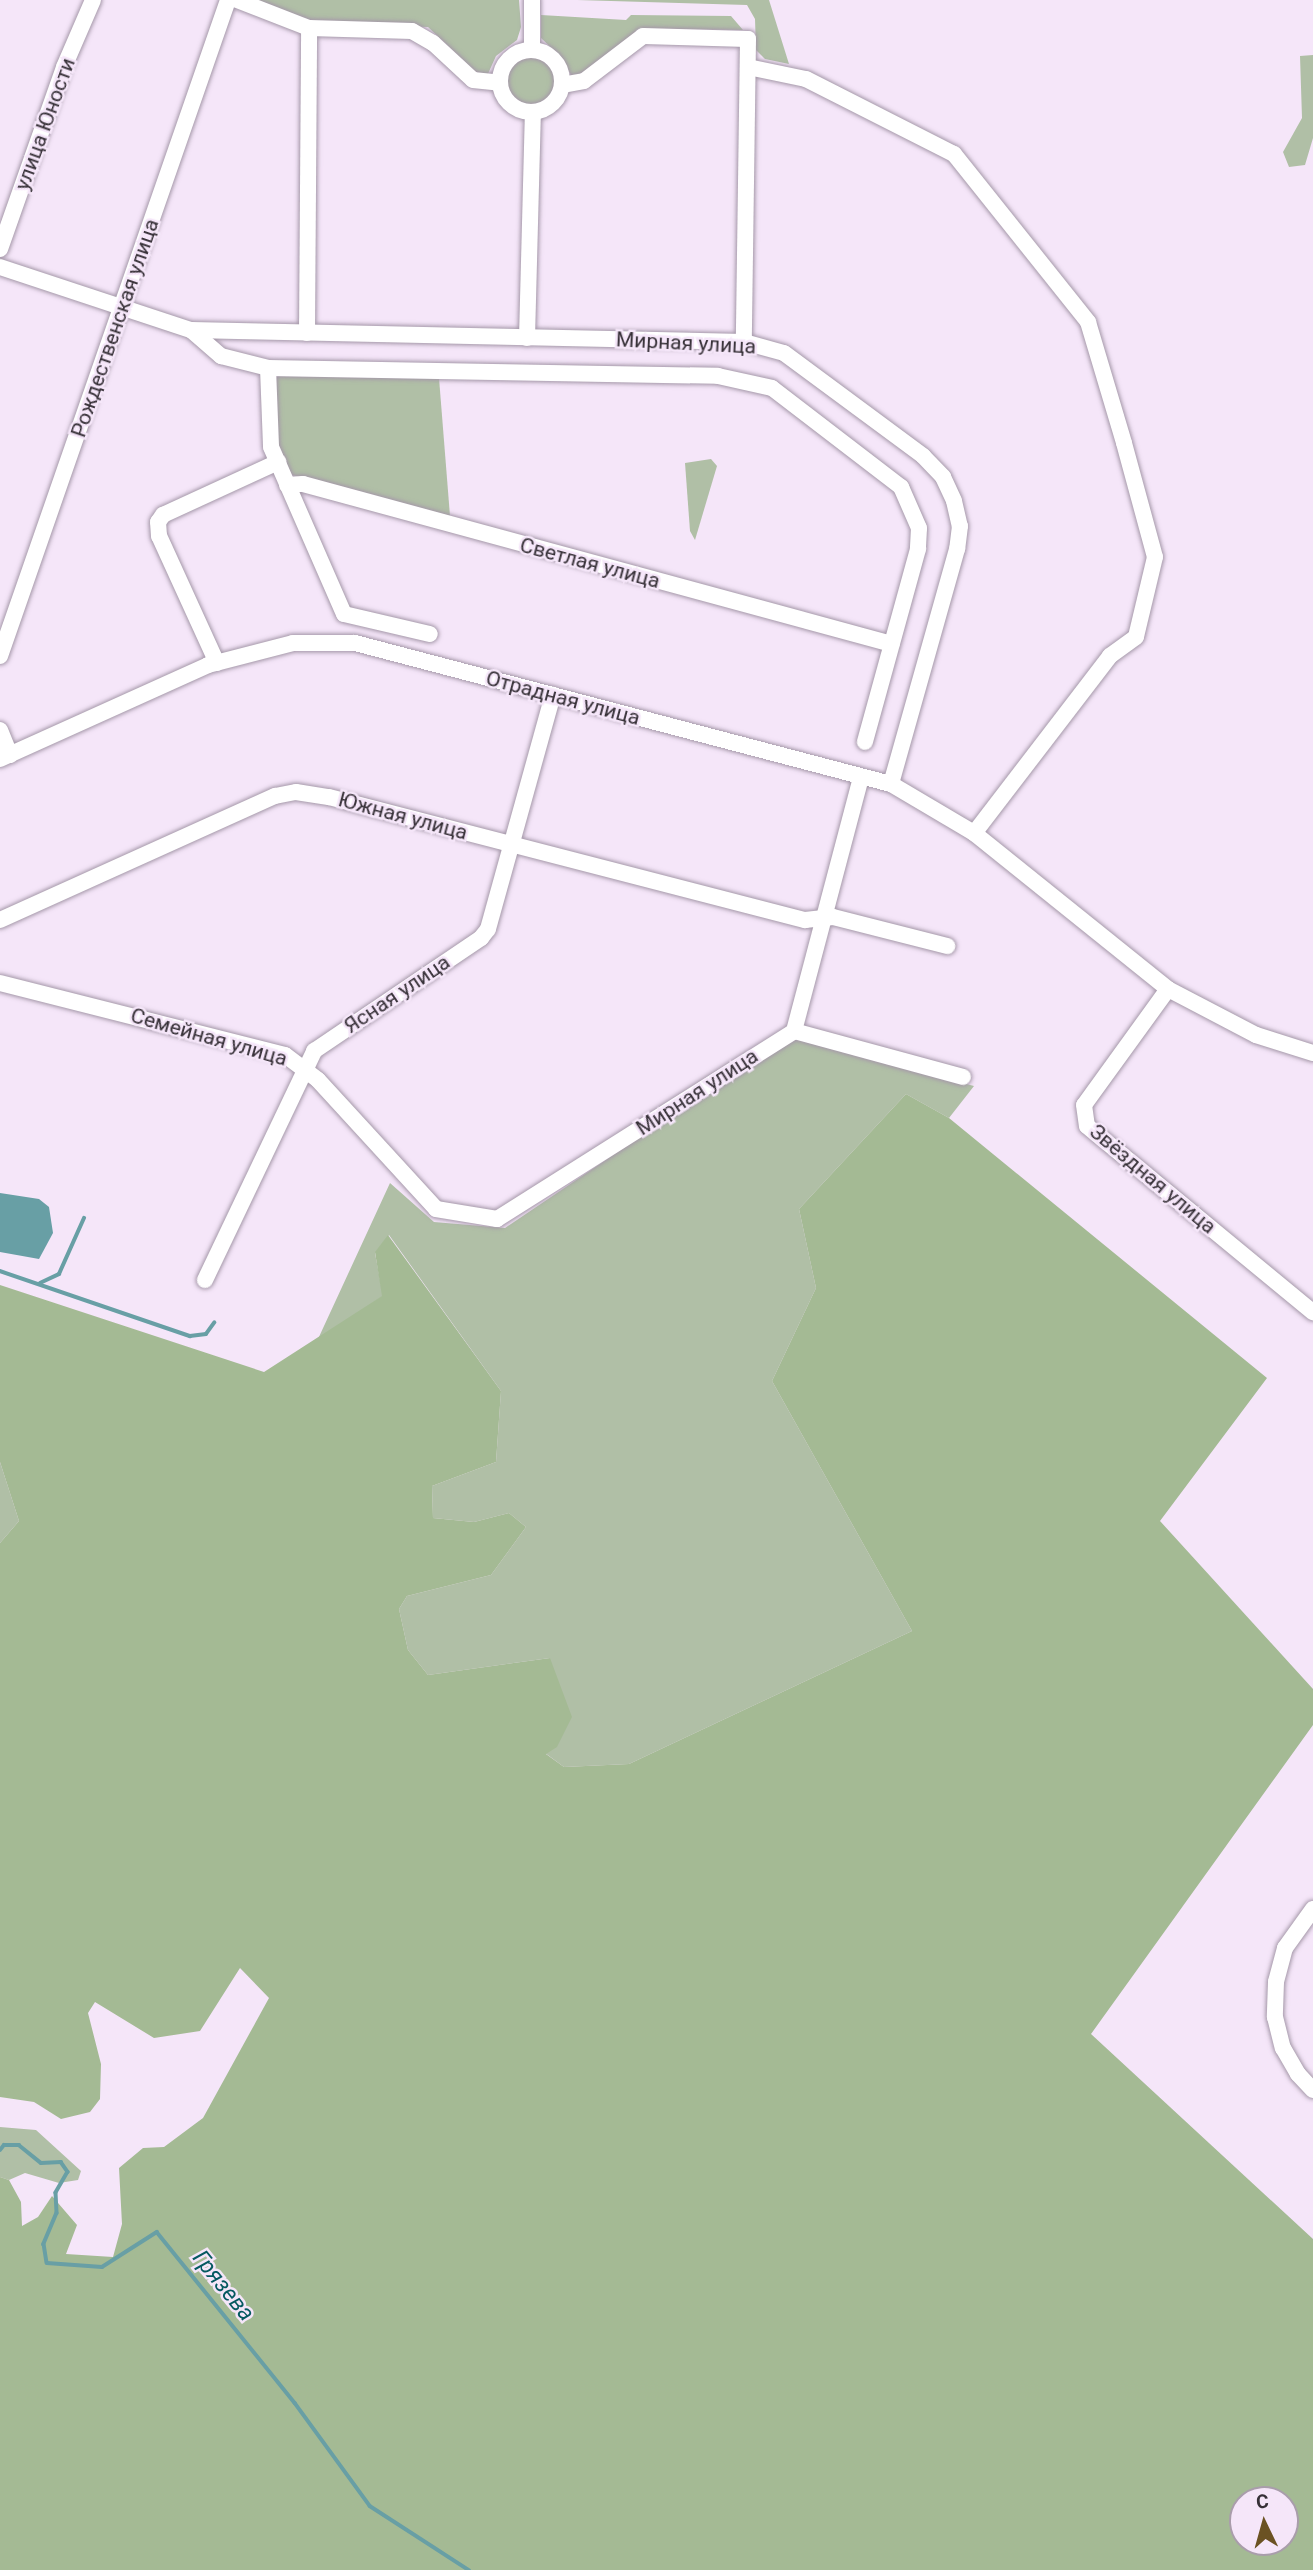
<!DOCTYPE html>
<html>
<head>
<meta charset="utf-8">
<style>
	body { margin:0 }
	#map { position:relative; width:1313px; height:2570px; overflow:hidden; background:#f5e6f9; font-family:Roboto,sans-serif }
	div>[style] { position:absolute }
	.green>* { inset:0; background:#b0bfa6 }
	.round { border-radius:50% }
	.forest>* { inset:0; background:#a4ba94 }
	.water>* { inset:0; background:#689fa5 }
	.stream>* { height:3.5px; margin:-1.75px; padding:0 1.75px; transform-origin:1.75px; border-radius:1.75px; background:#689fa5 }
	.roads { filter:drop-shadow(0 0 2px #a598a9) drop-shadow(0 0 2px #a598a9) }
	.minor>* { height:16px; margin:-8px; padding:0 8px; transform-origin:8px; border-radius:8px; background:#fff }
	.minor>.ring { margin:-8px; padding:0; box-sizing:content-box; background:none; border:16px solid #fff; border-radius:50% }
	span { translate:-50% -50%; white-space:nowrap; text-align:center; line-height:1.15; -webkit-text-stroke:5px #f5e6f9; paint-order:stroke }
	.street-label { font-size:21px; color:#363037 }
	.water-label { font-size:23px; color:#055960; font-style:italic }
	.north { position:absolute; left:1229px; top:2486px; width:70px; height:70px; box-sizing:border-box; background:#f5e6f9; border:2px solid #a99dab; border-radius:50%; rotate:355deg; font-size:19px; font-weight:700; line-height:28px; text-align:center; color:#363037 }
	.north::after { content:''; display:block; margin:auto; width:24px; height:32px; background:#6b5223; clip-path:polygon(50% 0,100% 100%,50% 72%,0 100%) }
</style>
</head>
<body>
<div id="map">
	<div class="green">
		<div style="clip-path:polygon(255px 0,519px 0,521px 27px,517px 40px,496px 56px,487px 76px,480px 76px,428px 27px,305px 23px)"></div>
		<div style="clip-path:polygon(577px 0,769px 0,789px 64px,765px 59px,756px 50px,755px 19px,747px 5px)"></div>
		<div style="clip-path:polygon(541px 15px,626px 20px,631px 15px,731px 16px,743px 30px,644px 29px,582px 77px,573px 78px,560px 56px,541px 38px)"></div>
		<div style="clip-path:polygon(1313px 55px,1313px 138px,1305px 165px,1289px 167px,1283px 152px,1302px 118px,1300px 56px)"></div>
		<div class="round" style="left:506px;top:56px;width:50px;height:50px"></div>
		<div style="clip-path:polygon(279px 375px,439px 378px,450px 516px,292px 475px,278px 449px,274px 380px)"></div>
		<div style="clip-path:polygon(711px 459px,717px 466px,695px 540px,690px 531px,685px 463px)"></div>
		<div style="clip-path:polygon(795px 1039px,974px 1086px,949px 1118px,906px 1094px,799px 1209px,816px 1288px,772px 1381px,912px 1631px,629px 1764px,564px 1767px,545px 1753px,550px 1658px,428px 1675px,408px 1650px,399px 1609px,407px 1596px,491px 1575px,526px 1527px,509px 1513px,474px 1522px,433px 1518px,432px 1486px,496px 1462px,501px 1391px,389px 1235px,375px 1253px,383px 1296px,318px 1339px,390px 1183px,434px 1222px,505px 1228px,782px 1041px)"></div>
		<div style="clip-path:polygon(0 1462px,19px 1521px,0 1543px)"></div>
		<div style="clip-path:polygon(0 2127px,36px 2130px,81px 2171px,78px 2180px,59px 2183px,25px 2173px,9px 2180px,0 2177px)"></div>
	</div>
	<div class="forest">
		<div style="clip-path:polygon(evenodd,906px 1094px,949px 1118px,1267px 1378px,1160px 1521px,1313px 1689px,1313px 1725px,1091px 2034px,1313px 2239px,1313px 2570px,0 2570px,0 2177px,9px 2180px,21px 2202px,22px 2226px,38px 2217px,52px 2196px,77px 2225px,66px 2254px,113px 2257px,122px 2224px,119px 2168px,143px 2148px,164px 2147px,203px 2118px,269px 1998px,240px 1968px,200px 2031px,154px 2038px,95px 2002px,88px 2013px,101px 2064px,100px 2099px,90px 2112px,61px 2119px,34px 2102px,0 2097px,0 1543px,19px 1521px,0 1462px,0 1285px,264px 1372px,382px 1296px,375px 1252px,388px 1235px,501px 1391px,496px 1462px,432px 1486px,433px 1518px,474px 1522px,509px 1513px,526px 1527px,491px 1575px,407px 1596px,399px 1609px,408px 1650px,428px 1675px,550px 1658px,572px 1717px,557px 1747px,546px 1754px,564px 1767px,629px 1764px,912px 1631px,772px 1381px,816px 1288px,799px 1209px,906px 1094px,1243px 2500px,1285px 2500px,1285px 2542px,1243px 2542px,1243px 2500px)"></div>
	</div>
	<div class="water">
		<div style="clip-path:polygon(0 1193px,39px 1199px,49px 1207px,53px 1233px,39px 1259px,0 1252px)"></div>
	</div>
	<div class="stream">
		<div style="left:0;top:1271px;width:201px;rotate:18.9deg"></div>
		<div style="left:190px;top:1336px;width:16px;rotate:-7deg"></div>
		<div style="left:206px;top:1334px;width:14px;rotate:-54deg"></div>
		<div style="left:40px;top:1283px;width:21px;rotate:-25deg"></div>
		<div style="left:59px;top:1274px;width:61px;rotate:-65.9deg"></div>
		<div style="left:0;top:2150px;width:6px;rotate:-51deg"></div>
		<div style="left:4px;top:2145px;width:15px"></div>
		<div style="left:19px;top:2145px;width:28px;rotate:39deg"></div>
		<div style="left:41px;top:2163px;width:20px;rotate:-3deg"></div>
		<div style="left:61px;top:2162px;width:12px;rotate:55deg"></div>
		<div style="left:68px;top:2172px;width:24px;rotate:120deg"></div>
		<div style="left:56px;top:2193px;width:20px;rotate:87deg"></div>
		<div style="left:57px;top:2213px;width:34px;rotate:113deg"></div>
		<div style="left:44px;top:2244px;width:19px;rotate:81deg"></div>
		<div style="left:47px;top:2263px;width:55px;rotate:4.2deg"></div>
		<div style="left:102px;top:2267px;width:65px;rotate:-32.5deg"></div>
		<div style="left:157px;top:2232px;width:220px;rotate:51.1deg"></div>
		<div style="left:295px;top:2403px;width:127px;rotate:53.9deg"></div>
		<div style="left:370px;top:2506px;width:118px;rotate:32.9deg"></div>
	</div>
	<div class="roads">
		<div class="minor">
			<div style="left:237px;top:0;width:77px;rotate:21.3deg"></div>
			<div style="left:532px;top:50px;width:50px;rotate:-90deg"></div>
			<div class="ring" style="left:500px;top:50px;width:46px;height:46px"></div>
			<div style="left:748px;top:67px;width:59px;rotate:11.7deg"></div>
			<div style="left:806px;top:79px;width:166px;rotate:26.9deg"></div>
			<div style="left:954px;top:154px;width:215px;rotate:51.4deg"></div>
			<div style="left:1088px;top:322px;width:126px;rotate:73.4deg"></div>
			<div style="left:1124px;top:443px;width:118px;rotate:74.8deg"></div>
			<div style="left:1155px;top:557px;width:82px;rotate:103.4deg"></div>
			<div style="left:1136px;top:637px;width:32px;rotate:144deg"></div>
			<div style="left:1110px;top:656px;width:223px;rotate:127.5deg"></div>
			<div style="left:562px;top:85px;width:22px;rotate:-10deg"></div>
			<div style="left:584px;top:81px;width:74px;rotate:-37.3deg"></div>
			<div style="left:643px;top:36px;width:105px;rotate:1.6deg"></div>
			<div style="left:748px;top:39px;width:303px;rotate:90.8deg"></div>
			<div style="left:0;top:249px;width:193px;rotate:-70.6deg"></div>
			<div style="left:64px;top:67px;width:73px;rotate:-66.6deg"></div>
			<div style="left:0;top:267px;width:201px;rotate:18.3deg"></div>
			<div style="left:191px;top:330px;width:553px;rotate:1.24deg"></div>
			<div style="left:744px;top:342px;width:41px;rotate:15.4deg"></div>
			<div style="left:784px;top:353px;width:173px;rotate:36.5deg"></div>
			<div style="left:923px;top:456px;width:29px;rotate:46deg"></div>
			<div style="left:943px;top:477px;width:26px;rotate:65deg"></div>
			<div style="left:954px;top:501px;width:26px;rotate:77deg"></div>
			<div style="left:960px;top:526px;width:23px;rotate:97deg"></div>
			<div style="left:957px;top:549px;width:244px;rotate:105.7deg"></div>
			<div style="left:191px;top:330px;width:40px;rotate:41deg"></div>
			<div style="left:221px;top:356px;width:49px;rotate:14.3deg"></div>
			<div style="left:268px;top:368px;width:450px;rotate:1deg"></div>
			<div style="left:718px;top:376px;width:55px;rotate:12.5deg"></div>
			<div style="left:772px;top:388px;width:163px;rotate:37.5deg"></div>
			<div style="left:901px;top:487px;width:45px;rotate:66.3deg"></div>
			<div style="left:919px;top:528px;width:21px;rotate:93deg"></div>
			<div style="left:918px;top:549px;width:200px;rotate:105.4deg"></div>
			<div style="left:307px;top:333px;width:305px;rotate:-89.6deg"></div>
			<div style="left:309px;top:28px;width:103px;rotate:1.7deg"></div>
			<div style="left:412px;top:31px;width:24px;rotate:30deg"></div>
			<div style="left:433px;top:43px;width:54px;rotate:42.8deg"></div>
			<div style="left:473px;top:80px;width:27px;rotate:6deg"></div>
			<div style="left:527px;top:338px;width:226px;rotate:-88.5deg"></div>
			<div style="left:268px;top:368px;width:79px;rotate:87.8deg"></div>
			<div style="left:271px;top:447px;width:182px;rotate:66.4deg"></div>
			<div style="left:344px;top:614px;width:88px;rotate:13.1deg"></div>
			<div style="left:287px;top:485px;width:16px;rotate:-4deg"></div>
			<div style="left:303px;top:484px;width:610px;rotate:15.2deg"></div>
			<div style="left:0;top:656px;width:694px;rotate:-70.83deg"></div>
			<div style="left:217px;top:663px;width:140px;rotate:-114.5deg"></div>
			<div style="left:159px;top:536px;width:14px;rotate:-94deg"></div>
			<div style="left:158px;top:522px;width:9px;rotate:-54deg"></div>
			<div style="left:163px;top:515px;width:127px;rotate:-24.7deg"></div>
			<div style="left:0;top:730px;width:27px;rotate:68deg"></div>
			<div style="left:0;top:759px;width:228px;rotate:-24.3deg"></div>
			<div style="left:208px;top:665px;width:88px;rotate:-14.5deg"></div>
			<div style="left:293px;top:643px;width:62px"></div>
			<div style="left:355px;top:643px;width:554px;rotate:14.74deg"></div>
			<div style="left:891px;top:784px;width:96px;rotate:30.6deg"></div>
			<div style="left:974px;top:833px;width:249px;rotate:38.8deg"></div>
			<div style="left:1168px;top:989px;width:99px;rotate:27.6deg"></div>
			<div style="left:1256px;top:1035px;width:60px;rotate:17.5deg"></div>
			<div style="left:0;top:920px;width:302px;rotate:-24.3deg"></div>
			<div style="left:275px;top:796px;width:21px;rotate:-11deg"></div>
			<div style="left:296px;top:792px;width:33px;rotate:9deg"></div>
			<div style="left:329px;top:797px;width:492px;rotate:14.5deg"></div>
			<div style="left:805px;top:920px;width:28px;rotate:-6deg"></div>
			<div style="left:833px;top:917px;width:118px;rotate:14.3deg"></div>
			<div style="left:0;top:983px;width:294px;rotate:14.2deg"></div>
			<div style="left:285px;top:1055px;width:41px;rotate:37.1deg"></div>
			<div style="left:318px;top:1080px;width:175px;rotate:47.5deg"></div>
			<div style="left:436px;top:1209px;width:62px;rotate:9.3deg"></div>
			<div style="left:497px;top:1219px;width:352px;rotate:-32.3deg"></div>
			<div style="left:794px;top:1031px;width:263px;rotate:-75.2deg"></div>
			<div style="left:1168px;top:989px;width:143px;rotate:125.9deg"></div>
			<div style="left:1084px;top:1105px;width:21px;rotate:82deg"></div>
			<div style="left:1087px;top:1126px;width:293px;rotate:39.5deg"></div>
			<div style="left:794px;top:1031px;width:175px;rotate:15.2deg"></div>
			<div style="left:205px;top:1280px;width:254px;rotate:-64.5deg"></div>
			<div style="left:314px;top:1051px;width:202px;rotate:-34.1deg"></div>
			<div style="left:481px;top:938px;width:11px;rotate:-52deg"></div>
			<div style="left:488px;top:929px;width:243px;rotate:-74.5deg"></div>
			<div style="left:1313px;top:1909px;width:48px;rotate:125.7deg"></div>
			<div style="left:1285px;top:1948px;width:35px;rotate:105deg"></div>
			<div style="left:1276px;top:1982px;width:35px;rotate:92deg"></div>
			<div style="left:1275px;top:2017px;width:32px;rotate:76deg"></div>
			<div style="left:1283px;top:2048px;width:30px;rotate:60deg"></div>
			<div style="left:1298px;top:2074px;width:22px;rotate:47deg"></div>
		</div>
	</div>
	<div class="street-label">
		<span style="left:45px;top:124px;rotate:-70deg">улица Юности</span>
		<span style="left:115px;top:328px;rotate:-71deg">Рождественская улица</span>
		<span style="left:686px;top:343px;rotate:3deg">Мирная улица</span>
		<span style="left:590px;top:563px;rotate:15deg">Светлая улица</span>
		<span style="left:563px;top:698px;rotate:15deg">Отрадная улица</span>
		<span style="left:403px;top:816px;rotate:15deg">Южная улица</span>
		<span style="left:397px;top:994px;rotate:-34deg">Ясная улица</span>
		<span style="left:209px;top:1037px;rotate:16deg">Семейная улица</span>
		<span style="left:697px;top:1092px;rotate:-33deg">Мирная улица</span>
		<span style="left:1153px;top:1179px;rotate:40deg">Звёздная улица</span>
	</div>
	<div class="water-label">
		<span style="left:223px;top:2286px;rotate:51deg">Грязева</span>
	</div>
	<div class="north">С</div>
</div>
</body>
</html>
